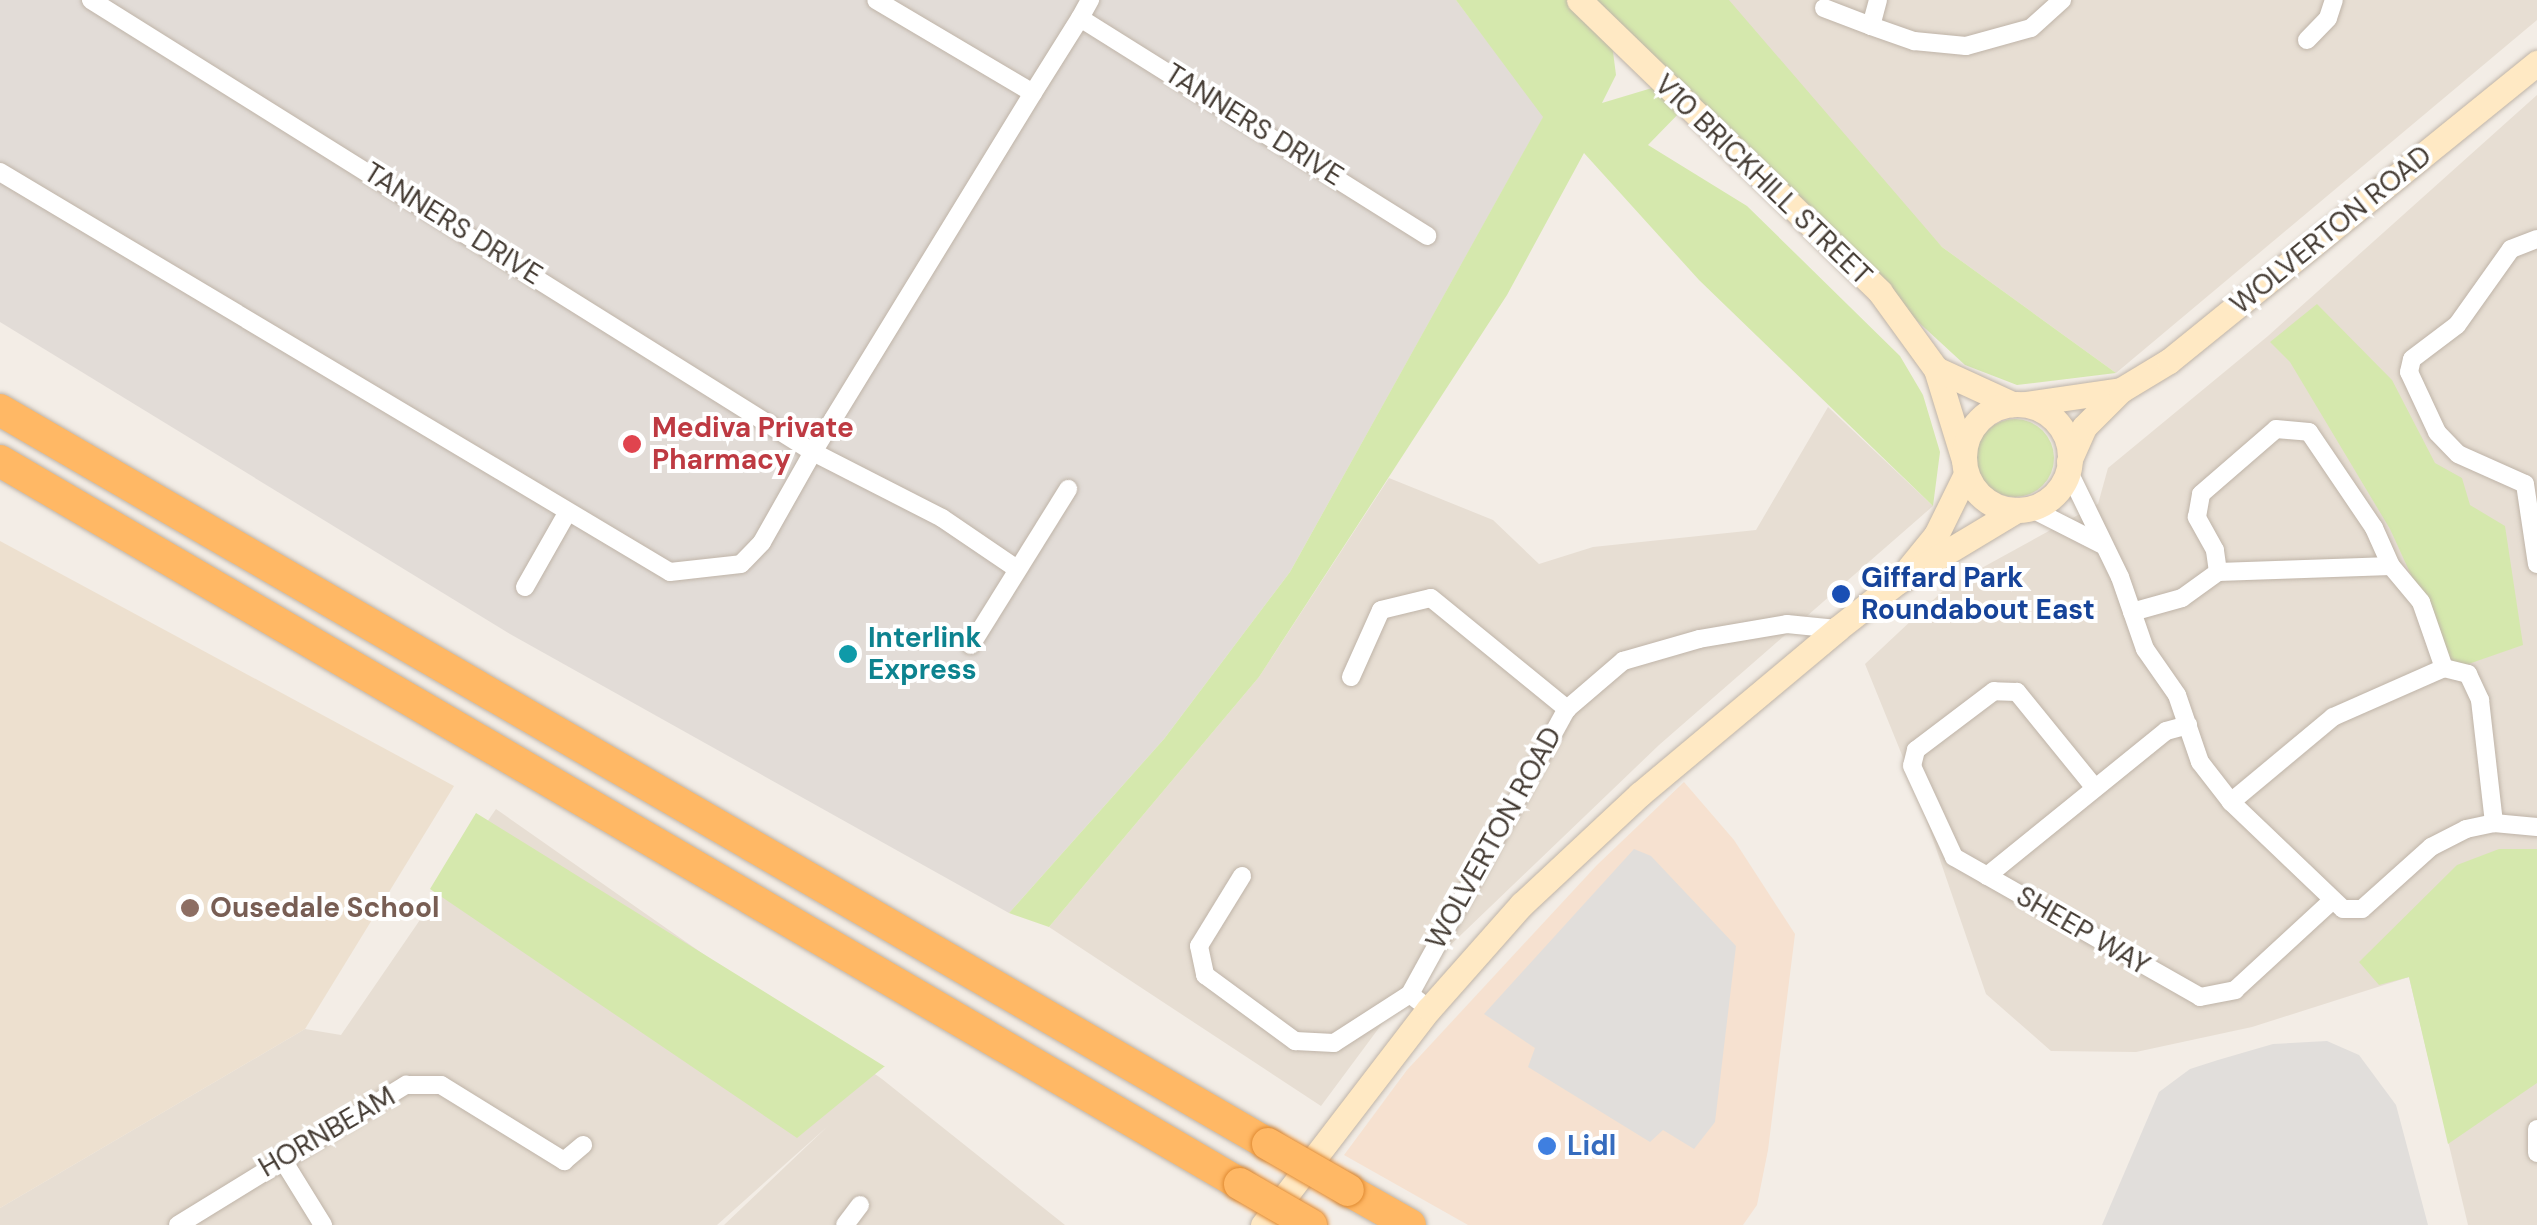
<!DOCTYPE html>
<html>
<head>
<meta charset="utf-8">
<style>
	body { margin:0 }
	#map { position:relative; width:2537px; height:1225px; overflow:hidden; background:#f3ede6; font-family:"DM Sans",sans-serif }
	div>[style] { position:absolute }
	.residential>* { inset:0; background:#e7ded3 }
	.commercial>* { inset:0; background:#f6e1d0 }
	.industrial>* { inset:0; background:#e2dcd7 }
	.education>* { inset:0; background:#ede0cf }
	.green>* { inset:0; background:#d5e8ad }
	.round { border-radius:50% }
	.parking>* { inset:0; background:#e1dedb }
	.roads { filter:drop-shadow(0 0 2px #bfb4a8) drop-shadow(0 0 2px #bfb4a8) }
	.street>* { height:18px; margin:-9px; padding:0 9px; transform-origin:9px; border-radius:9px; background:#fff }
	.secondary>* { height:25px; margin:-12.5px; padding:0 12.5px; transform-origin:12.5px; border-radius:12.5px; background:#ffe9c4 }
	.secondary>.ring { margin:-12.5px; padding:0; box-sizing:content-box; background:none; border:25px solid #ffe9c4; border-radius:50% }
	.highway>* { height:32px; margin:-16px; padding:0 16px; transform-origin:16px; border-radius:16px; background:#ffb865 }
	.bridges { filter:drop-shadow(0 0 2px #e08a32) drop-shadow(0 0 2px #e08a32) }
	.highway-bridge>* { height:32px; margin:-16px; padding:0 16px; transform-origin:16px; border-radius:16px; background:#ffb865 }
	.dots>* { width:28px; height:28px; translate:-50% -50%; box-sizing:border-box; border:5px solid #fff; border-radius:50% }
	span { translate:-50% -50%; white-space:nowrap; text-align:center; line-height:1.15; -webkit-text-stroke:8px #fff; paint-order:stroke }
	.street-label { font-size:28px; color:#463d35 }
	.health-label { font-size:28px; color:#be3a42; font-weight:700 }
	.left { translate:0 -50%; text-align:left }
	.transit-label { font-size:28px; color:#164399; font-weight:700 }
	.culture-label { font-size:28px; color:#0d838f; font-weight:700 }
	.education-label { font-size:28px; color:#785e54; font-weight:700 }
	.shop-label { font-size:28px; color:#366cbe; font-weight:700 }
</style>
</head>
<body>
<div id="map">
	<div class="residential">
		<div style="clip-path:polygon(1713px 0,2537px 0,2537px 20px,2116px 373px,1942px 247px)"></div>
		<div style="clip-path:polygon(2537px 95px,2537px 1225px,2468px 1225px,2409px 977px,2252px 1027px,2136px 1052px,2051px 1051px,1986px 994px,1915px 787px,1865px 664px,1947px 587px,2098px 504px,2108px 468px,2268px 336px)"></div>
		<div style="clip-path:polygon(1828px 407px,1933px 506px,1659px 745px,1416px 978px,1321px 1106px,1049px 927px,1259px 677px,1389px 478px,1493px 520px,1539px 564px,1593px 547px,1756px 530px)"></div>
		<div style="clip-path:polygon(496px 809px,882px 1079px,1065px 1225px,724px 1225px,828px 1126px,717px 1225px,0 1225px,0 1208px,305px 1029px,341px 1035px)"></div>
	</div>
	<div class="commercial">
		<div style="clip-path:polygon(1684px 782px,1734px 840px,1795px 934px,1768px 1150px,1757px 1205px,1743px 1225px,1468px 1225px,1344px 1155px,1407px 1070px,1597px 865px)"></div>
	</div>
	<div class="industrial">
		<div style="clip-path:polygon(0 0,1456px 0,1544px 116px,1290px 572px,1164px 739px,1009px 913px,510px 634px,0 322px)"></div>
	</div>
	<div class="education">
		<div style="clip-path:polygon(0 541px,454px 786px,305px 1029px,0 1208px)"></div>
	</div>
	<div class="green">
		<div style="clip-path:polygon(evenodd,1456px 0,1729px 0,1942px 247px,2116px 373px,2017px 385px,1965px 365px,1685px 107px,1648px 145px,1747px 206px,1900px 356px,1923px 395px,1940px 452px,1933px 506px,1699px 280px,1584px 153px,1507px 295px,1259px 677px,1049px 927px,1009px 913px,1164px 739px,1290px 572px,1543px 117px,1456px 0,1611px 36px,1662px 85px,1602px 103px,1616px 75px,1611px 36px)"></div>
		<div style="clip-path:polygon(2317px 304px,2392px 380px,2435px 463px,2462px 478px,2470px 505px,2505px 526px,2523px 645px,2454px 669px,2390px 529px,2290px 362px,2270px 342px)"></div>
		<div class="round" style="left:1976px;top:419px;width:78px;height:78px"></div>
		<div style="clip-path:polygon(476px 813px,884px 1066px,885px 1066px,797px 1138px,430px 889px)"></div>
		<div style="clip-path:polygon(2499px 849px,2537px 849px,2537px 1083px,2448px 1144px,2409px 977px,2379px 985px,2359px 962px,2457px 865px)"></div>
	</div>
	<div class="parking">
		<div style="clip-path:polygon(1634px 849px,1651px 856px,1736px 946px,1715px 1122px,1694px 1149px,1663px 1130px,1650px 1142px,1528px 1067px,1535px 1048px,1484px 1014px)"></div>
		<div style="clip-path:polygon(2327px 1041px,2359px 1055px,2396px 1105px,2428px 1225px,2102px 1225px,2159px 1092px,2190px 1069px,2218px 1060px,2273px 1044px)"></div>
	</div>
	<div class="roads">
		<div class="street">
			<div style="left:91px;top:0;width:852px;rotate:32.05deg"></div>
			<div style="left:813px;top:452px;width:421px;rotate:-58.5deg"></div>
			<div style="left:1033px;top:93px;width:182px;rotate:-149.4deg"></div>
			<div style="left:1878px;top:0;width:27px;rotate:105deg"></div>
			<div style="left:1871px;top:26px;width:46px;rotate:19.2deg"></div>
			<div style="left:1914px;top:41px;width:52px;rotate:5.5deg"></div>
			<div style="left:1966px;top:46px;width:67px;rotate:-15.5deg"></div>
			<div style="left:2031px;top:28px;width:42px;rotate:-42.1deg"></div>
			<div style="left:1824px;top:8px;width:50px;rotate:21deg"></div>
			<div style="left:1080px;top:18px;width:21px;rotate:-61deg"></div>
			<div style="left:2307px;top:40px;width:30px;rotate:-46deg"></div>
			<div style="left:2328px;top:18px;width:19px;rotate:-72deg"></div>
			<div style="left:1033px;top:93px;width:89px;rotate:-57.9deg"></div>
			<div style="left:1080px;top:18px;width:410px;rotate:32.1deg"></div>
			<div style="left:0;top:172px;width:780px;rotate:30.84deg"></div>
			<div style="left:670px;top:572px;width:71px;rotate:-6.4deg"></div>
			<div style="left:741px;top:564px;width:30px;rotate:-46deg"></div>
			<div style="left:762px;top:542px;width:103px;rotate:-60.5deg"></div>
			<div style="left:813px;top:452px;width:145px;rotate:27.1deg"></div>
			<div style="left:942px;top:518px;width:91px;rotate:34.2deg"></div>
			<div style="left:2068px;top:470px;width:119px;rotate:64.1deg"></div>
			<div style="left:2120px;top:577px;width:76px;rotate:70.9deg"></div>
			<div style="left:2145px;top:649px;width:56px;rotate:55.2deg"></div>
			<div style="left:2177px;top:695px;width:71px;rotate:71.1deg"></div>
			<div style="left:2200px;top:762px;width:51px;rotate:52.2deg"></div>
			<div style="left:2231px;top:802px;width:155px;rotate:43.7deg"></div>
			<div style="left:2343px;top:909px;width:19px"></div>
			<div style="left:2362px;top:909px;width:93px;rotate:-41.9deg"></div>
			<div style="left:2431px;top:847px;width:39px;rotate:-27deg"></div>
			<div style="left:2466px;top:829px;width:29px;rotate:-12deg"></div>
			<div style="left:2494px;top:823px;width:43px;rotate:5.3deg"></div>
			<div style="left:2525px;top:484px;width:73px;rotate:-155.9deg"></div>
			<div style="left:2458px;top:454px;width:30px;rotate:-134deg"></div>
			<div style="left:2437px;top:432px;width:66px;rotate:-115deg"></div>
			<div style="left:2409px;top:372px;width:13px;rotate:-77deg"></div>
			<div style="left:2412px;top:359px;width:56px;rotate:-37.1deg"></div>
			<div style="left:2457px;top:325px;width:93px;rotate:-54.6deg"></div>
			<div style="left:2511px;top:249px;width:28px;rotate:-21deg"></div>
			<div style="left:2525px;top:484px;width:81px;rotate:81.5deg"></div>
			<div style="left:2030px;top:508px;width:80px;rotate:26.9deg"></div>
			<div style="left:2218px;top:572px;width:173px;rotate:-2deg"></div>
			<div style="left:525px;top:587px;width:85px;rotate:-60.4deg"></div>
			<div style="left:2132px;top:612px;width:52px;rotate:-15.6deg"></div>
			<div style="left:2182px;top:598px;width:44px;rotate:-35.8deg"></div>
			<div style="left:2218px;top:572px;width:22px;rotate:-98deg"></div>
			<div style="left:2215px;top:550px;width:38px;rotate:-119deg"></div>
			<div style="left:2197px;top:517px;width:23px;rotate:-80deg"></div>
			<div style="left:2201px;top:494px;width:99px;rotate:-40.9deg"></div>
			<div style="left:2276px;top:429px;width:33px;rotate:5deg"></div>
			<div style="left:2309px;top:432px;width:116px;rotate:55.9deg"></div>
			<div style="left:2374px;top:528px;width:42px;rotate:65.9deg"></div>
			<div style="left:2391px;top:566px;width:47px;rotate:50.2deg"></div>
			<div style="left:2421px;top:602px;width:70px;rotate:70.8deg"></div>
			<div style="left:2444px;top:668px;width:25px;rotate:14deg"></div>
			<div style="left:2468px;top:674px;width:29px;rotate:65deg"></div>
			<div style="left:2480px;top:700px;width:124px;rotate:83.5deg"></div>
			<div style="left:971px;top:645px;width:184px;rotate:-58.1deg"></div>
			<div style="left:1351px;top:677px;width:73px;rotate:-65.9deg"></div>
			<div style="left:1381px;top:610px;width:51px;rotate:-13.5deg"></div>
			<div style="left:1431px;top:598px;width:176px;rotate:39.2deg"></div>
			<div style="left:2095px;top:788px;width:124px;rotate:-129.1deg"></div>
			<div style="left:2017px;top:692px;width:23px;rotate:-178deg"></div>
			<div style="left:1994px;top:691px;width:98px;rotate:142.9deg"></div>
			<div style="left:1916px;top:750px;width:16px;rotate:104deg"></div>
			<div style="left:1912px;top:766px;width:100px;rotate:65.2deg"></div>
			<div style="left:1954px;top:857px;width:283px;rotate:29.6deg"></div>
			<div style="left:2200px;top:997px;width:36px;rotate:-11deg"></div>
			<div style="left:2235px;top:990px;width:133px;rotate:-42.6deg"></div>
			<div style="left:2231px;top:802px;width:133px;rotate:-39.8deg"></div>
			<div style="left:2333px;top:717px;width:121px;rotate:-23.8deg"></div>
			<div style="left:1242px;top:876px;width:82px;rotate:121.6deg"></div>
			<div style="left:1199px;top:946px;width:30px;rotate:78deg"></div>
			<div style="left:1205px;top:975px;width:112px;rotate:36.3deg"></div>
			<div style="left:1295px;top:1041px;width:39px;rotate:3deg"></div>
			<div style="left:1334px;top:1043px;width:90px;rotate:-32.8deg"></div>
			<div style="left:1987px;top:876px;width:230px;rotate:-39deg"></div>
			<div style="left:2166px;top:731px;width:23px;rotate:-15deg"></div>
			<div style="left:1429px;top:1009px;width:24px;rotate:-142deg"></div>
			<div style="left:1410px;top:994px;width:325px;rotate:-61.2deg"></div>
			<div style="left:1567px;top:709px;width:74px;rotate:-40.6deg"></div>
			<div style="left:1623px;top:661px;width:79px;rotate:-16.1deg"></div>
			<div style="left:1699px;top:639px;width:89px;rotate:-9.7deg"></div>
			<div style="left:1787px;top:624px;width:50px;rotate:5.7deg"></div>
			<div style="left:2537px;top:1129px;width:24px;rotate:90deg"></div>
			<div style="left:281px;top:1157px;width:80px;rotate:58.3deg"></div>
			<div style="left:178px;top:1225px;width:268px;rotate:-31.6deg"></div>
			<div style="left:406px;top:1085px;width:35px"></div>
			<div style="left:441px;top:1085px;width:145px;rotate:31.7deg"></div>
			<div style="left:564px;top:1161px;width:25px;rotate:-40deg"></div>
			<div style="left:845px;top:1225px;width:25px;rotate:-53deg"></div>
		</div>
		<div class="secondary">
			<div style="left:1579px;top:0;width:419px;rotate:44.1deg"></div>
			<div style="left:1880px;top:292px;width:95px;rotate:54deg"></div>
			<div style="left:1936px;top:369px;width:95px;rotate:72.9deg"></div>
			<div style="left:1936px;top:369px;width:84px;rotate:24.7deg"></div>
			<div style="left:2025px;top:404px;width:97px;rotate:-8.3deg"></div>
			<div class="ring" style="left:1964px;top:404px;width:81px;height:81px"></div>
			<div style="left:2069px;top:461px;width:37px;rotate:-66deg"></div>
			<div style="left:2084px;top:427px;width:52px;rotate:-45deg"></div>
			<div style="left:2121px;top:390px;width:56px;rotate:-31.1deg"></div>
			<div style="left:2169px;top:361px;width:474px;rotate:-39deg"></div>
			<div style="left:1910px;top:567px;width:41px;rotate:-50.9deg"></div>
			<div style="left:1936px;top:535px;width:68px;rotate:-63.8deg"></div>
			<div style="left:1263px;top:1225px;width:272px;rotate:-52.5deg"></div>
			<div style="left:1429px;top:1009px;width:140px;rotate:-48.5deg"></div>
			<div style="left:1522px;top:904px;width:161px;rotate:-43deg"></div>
			<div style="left:1640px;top:794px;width:257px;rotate:-39.9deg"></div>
			<div style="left:1837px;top:629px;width:76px;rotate:-38.1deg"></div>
			<div style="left:1897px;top:582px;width:140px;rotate:-31deg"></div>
		</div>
		<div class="highway">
			<div style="left:0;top:410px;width:1465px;rotate:30.07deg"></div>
			<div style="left:0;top:461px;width:1435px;rotate:30.24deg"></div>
			<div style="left:1348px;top:1190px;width:71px;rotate:29.4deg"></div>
		</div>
	</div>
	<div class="bridges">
		<div class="highway-bridge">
			<div style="left:1268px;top:1144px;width:92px;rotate:29.9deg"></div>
			<div style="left:1240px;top:1184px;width:82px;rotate:30deg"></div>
		</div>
	</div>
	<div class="dots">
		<div style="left:632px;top:444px;background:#e0444e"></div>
		<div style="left:1841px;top:594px;background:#1a4fb4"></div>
		<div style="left:848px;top:654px;background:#0f9aa8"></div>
		<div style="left:190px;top:908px;background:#8d6e63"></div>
		<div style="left:1547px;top:1146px;background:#3f7fe0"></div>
	</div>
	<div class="street-label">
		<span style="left:1254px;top:125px;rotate:32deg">TANNERS DRIVE</span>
		<span style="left:1763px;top:180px;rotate:44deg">V10 BRICKHILL STREET</span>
		<span style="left:453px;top:224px;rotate:32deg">TANNERS DRIVE</span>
		<span style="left:2331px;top:230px;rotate:-39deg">WOLVERTON ROAD</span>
		<span style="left:1494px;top:838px;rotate:-61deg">WOLVERTON ROAD</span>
		<span style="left:2083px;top:931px;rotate:30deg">SHEEP WAY</span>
		<span style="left:327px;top:1132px;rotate:-30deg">HORNBEAM</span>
	</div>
	<div class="health-label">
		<span class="left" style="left:652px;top:444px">Mediva Private<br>Pharmacy</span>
	</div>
	<div class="transit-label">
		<span class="left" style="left:1861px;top:594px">Giffard Park<br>Roundabout East</span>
	</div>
	<div class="culture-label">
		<span class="left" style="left:868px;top:654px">Interlink<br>Express</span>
	</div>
	<div class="education-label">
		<span class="left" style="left:210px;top:908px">Ousedale School</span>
	</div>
	<div class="shop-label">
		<span class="left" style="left:1567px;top:1146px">Lidl</span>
	</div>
</div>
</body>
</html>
